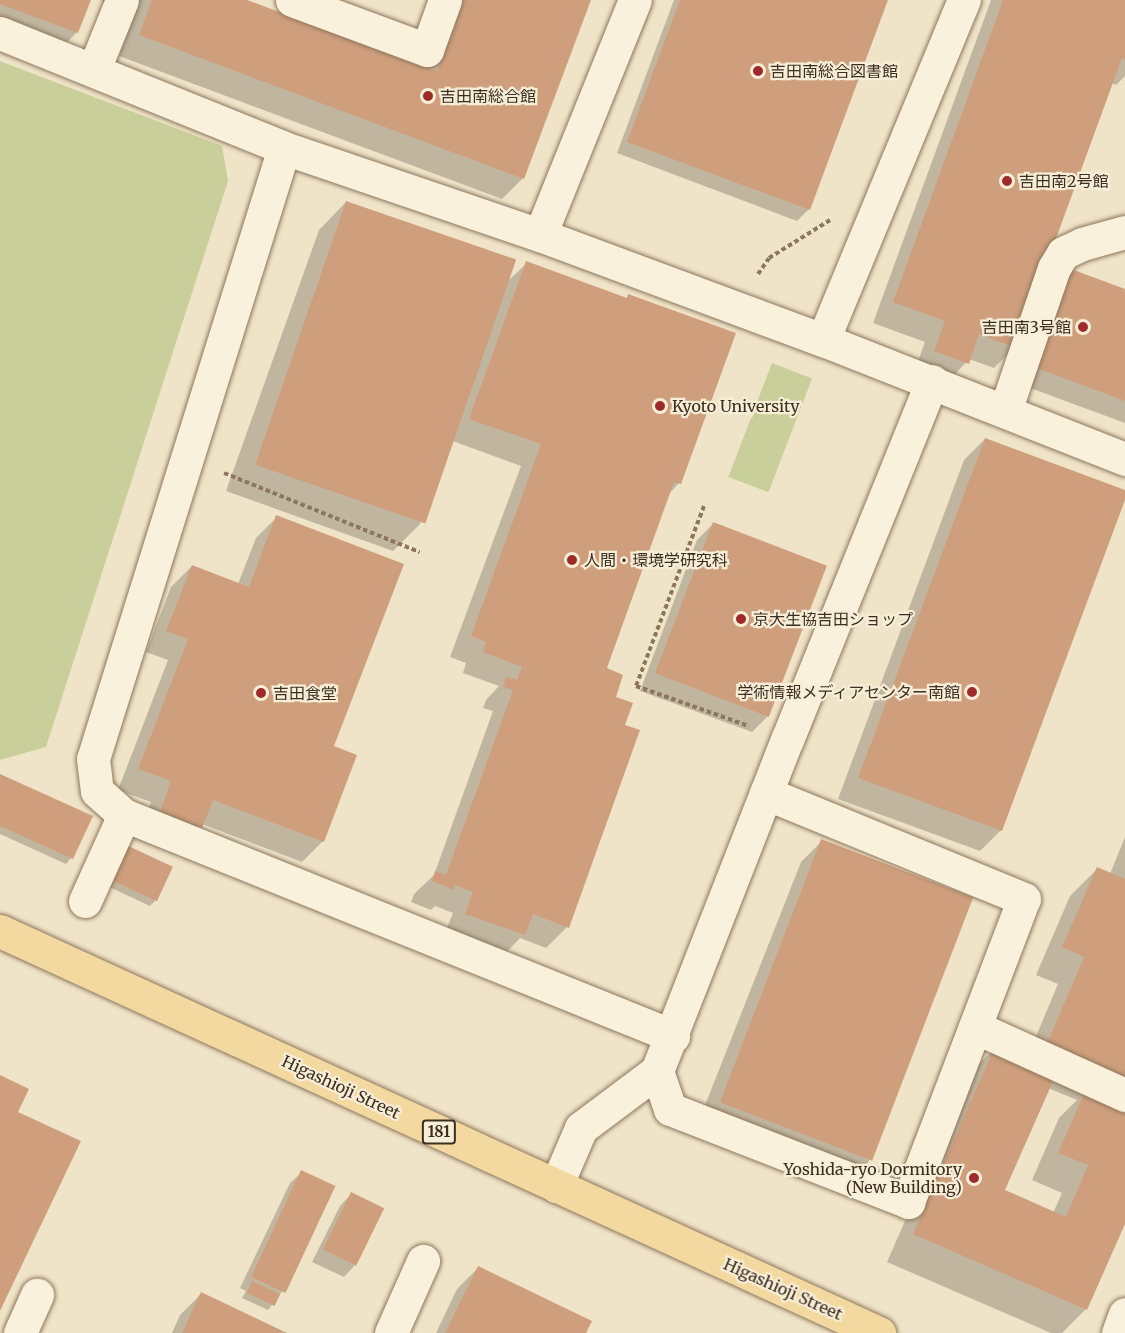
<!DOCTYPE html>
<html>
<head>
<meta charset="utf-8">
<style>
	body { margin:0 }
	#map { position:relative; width:1125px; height:1333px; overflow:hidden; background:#f0e4c8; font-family:Merriweather,"Noto Sans JP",serif }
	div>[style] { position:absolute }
	.green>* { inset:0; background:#c9cf9b; transform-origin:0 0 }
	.shadow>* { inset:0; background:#0003 }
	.building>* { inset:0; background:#cf9f7d; transform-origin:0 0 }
	.path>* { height:4px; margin-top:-2px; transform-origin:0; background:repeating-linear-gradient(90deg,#8d765c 0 4.5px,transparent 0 7.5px) }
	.roads { filter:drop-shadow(0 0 2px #8d765c) drop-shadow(0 0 2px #8d765c) }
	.minor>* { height:33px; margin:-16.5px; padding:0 16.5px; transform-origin:16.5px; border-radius:16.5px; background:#faf1dc }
	.major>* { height:33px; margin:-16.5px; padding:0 16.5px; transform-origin:16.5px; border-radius:16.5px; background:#f3d9a0 }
	.dots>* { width:16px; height:16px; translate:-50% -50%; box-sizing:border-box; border:3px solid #f7eed8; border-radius:50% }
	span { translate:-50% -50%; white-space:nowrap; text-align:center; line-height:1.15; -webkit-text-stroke:4.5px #f7eed8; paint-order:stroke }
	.shield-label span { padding:2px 4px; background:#f7eed8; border:2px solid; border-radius:4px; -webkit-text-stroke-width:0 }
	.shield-label { font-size:15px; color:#3d2e20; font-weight:700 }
	.poi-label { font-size:16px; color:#3d2e20 }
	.left { translate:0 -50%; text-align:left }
	.right { translate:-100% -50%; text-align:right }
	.street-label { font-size:16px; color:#3d2e20 }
</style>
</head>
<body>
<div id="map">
	<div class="green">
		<div style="clip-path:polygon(0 61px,222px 146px,228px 181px,46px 747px,0 760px)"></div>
		<div style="left:772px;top:363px;width:43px;height:122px;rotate:21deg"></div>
	</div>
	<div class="shadow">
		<div style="clip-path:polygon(0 0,89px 0,77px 32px,56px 54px,0 33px)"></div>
		<div style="clip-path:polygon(100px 0,243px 0,426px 68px,452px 0,590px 0,523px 178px,502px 199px,119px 56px,135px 13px)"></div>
		<div style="clip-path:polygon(674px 0,887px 0,809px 209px,797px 221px,617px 153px)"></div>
		<div style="clip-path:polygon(991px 0,1125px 0,1125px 76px,1116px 85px,1111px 83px,1015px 347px,994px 368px,969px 359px,946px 384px,914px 372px,925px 342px,873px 323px)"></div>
		<div style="clip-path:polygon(346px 202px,506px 283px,527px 263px,626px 299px,629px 296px,679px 483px,668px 495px,605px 669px,623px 726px,567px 927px,546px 948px,520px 938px,503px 956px,444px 935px,453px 913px,435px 906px,431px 910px,411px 902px,414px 894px,434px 875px,493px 711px,483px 708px,486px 700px,499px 686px,463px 673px,466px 663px,450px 657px,521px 466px,450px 440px,420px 524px,393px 551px,226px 491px,319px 230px)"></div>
		<div style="clip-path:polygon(1125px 291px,1125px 423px,1011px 381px)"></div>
		<div style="clip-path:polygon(985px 439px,1125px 491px,1125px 496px,1001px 830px,980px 851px,838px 799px,964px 460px)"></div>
		<div style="clip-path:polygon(277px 517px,332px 747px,323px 841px,302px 862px,202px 824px,180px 848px,140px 833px,151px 802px,118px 790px,168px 660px,146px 652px,171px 587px,192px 566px,238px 584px,256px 538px)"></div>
		<div style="clip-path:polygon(713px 524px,768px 716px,752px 732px,640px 691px,697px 540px)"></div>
		<div style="clip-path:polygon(0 776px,71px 858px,66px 864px,0 834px)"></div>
		<div style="clip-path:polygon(evenodd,1125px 837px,1125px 1220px,1086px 1309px,1062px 1333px,1051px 1333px,887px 1262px,970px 1073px,997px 1046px,1027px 1058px,1058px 984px,1036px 975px,1070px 896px,1097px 869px,1110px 874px,1125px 837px,1048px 1088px,1077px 1100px,1059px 1118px,1032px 1180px,1062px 1193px,1053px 1213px,1003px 1191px,1048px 1088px)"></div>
		<div style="clip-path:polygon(822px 841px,869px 1161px,848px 1182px,698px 1123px,801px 862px)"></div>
		<div style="clip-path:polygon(119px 851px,155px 901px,150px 906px,103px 884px)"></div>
		<div style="clip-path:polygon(302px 1172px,282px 1292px,268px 1310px,242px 1298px,246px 1291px,240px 1288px,290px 1183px)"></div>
		<div style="clip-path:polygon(351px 1194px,382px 1208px,355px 1265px,344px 1277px,312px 1262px,340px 1206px)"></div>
		<div style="clip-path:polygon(478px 1268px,584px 1333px,436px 1333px,457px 1289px)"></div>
		<div style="clip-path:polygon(201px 1294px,283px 1333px,172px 1333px,180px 1315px)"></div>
	</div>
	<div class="building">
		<div style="clip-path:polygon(0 0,91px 0,78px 33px,0 4px)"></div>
		<div style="clip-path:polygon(152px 0,247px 0,437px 71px,464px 0,591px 0,524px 179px,139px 35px)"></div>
		<div style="clip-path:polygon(680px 0,888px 0,810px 210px,627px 142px)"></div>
		<div style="clip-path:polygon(1003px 0,1125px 0,1125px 60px,1122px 58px,1016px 348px,979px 334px,969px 364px,934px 351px,945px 321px,893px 302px)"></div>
		<div style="left:346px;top:201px;width:180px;height:279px;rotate:19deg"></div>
		<div style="clip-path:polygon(526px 261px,627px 298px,628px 294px,736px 333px,681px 484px,674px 482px,607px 668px,623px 675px,616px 697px,633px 703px,625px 725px,640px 730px,569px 928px,533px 914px,525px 935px,465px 914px,473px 892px,455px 885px,454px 890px,432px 881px,435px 871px,446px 875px,513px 690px,503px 687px,506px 677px,517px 680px,522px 667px,483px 652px,486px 642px,471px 636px,541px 444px,469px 419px)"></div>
		<div style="clip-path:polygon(1063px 266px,1125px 289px,1125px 401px,1026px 364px)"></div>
		<div style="clip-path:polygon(985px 438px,1125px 490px,1125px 500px,1002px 831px,858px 778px)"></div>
		<div style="clip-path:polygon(276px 515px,404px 564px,334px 746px,357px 755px,324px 842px,213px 800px,202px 828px,160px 812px,171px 781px,138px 769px,188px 639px,166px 631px,192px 565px,249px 587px)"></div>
		<div style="left:713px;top:522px;width:122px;height:162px;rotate:21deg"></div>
		<div style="clip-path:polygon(0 774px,93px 816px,73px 859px,0 826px)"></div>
		<div style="left:821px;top:839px;width:163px;height:282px;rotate:21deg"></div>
		<div style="left:124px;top:844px;width:54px;height:38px;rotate:25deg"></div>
		<div style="clip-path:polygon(1097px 867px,1125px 879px,1125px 1083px,1045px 1048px,1084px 957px,1062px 947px)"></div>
		<div style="clip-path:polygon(996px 1044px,1058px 1070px,1005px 1190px,1066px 1217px,1088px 1165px,1058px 1153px,1086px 1089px,1125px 1106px,1125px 1224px,1087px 1310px,913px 1234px)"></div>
		<div style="clip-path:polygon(0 1075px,29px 1089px,18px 1112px,81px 1141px,0 1311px)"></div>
		<div style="left:301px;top:1170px;width:38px;height:118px;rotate:25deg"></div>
		<div style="left:351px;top:1192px;width:37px;height:64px;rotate:26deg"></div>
		<div style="clip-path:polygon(478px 1266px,592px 1321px,586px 1333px,445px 1333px)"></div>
		<div style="left:252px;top:1281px;width:31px;height:13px;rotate:25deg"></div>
		<div style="clip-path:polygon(201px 1292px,287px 1333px,182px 1333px)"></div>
	</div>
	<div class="path">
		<div style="left:758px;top:274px;width:19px;rotate:-55deg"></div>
		<div style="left:769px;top:258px;width:72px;rotate:-31.9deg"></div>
		<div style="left:224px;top:473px;width:211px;rotate:22deg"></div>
		<div style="left:704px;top:506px;width:192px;rotate:110.7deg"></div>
		<div style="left:636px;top:686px;width:120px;rotate:19.5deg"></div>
	</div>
	<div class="roads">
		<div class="minor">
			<div style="left:292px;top:0;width:144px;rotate:20.3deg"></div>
			<div style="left:427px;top:50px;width:53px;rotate:-70.2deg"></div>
			<div style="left:0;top:33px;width:306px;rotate:22deg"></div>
			<div style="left:284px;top:148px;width:270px;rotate:18.8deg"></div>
			<div style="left:540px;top:235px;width:302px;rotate:20.4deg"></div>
			<div style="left:823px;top:340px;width:325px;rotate:21.5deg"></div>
			<div style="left:94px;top:69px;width:74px;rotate:-67.9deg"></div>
			<div style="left:284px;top:148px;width:640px;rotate:107.36deg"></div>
			<div style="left:93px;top:759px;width:32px;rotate:83deg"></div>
			<div style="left:97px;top:791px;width:36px;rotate:42deg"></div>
			<div style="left:124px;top:815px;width:592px;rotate:21.93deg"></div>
			<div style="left:540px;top:235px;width:253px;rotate:-68deg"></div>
			<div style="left:823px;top:340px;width:368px;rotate:-67.5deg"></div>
			<div style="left:1005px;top:411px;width:151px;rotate:-71.1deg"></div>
			<div style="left:1054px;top:268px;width:17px;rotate:-59deg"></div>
			<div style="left:1063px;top:253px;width:21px;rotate:-25deg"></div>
			<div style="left:1082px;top:244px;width:45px;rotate:-15.6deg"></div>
			<div style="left:85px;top:901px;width:94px;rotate:-65.6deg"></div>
			<div style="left:975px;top:1027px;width:165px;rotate:24.4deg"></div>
			<div style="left:657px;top:1071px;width:40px;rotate:71.1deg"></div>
			<div style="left:670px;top:1109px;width:256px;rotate:21.3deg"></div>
			<div style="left:908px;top:1202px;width:324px;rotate:-69.1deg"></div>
			<div style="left:1024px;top:899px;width:279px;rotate:-157.7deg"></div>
			<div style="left:556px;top:1186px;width:63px;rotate:-66.7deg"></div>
			<div style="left:581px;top:1128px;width:95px;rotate:-36.9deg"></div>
			<div style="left:657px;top:1071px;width:356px;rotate:-68.6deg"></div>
			<div style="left:787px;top:740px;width:387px;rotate:-68deg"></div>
			<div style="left:20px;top:1333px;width:42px;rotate:-65.9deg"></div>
			<div style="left:391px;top:1333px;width:79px;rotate:-66deg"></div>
			<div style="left:1118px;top:1333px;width:20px;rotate:-70deg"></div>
		</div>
		<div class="major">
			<div style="left:0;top:931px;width:967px;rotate:24.58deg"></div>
		</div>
	</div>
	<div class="dots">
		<div style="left:758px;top:71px;background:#9e2a2b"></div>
		<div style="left:428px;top:96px;background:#9e2a2b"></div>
		<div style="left:1007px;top:181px;background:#9e2a2b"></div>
		<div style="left:1083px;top:327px;background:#9e2a2b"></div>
		<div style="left:660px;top:406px;background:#9e2a2b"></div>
		<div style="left:572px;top:560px;background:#9e2a2b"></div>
		<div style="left:741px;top:619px;background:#9e2a2b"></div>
		<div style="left:972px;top:692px;background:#9e2a2b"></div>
		<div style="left:261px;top:693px;background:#9e2a2b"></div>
		<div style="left:974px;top:1178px;background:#9e2a2b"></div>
	</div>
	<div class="shield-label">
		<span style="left:439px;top:1132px">181</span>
	</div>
	<div class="poi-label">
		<span class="left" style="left:770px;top:71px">吉田南総合図書館</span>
		<span class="left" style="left:440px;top:96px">吉田南総合館</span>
		<span class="left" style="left:1019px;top:181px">吉田南2号館</span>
		<span class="right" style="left:1071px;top:327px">吉田南3号館</span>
		<span class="left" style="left:672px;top:406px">Kyoto University</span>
		<span class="left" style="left:584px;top:560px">人間・環境学研究科</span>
		<span class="left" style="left:753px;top:619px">京大生協吉田ショップ</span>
		<span class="right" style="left:960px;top:692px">学術情報メディアセンター南館</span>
		<span class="left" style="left:273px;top:693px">吉田食堂</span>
		<span class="right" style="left:962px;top:1178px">Yoshida-ryo Dormitory<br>(New Building)</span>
	</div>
	<div class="street-label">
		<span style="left:341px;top:1087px;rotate:25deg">Higashioji Street</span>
		<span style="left:783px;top:1289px;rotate:24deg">Higashioji Street</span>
	</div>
</div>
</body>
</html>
